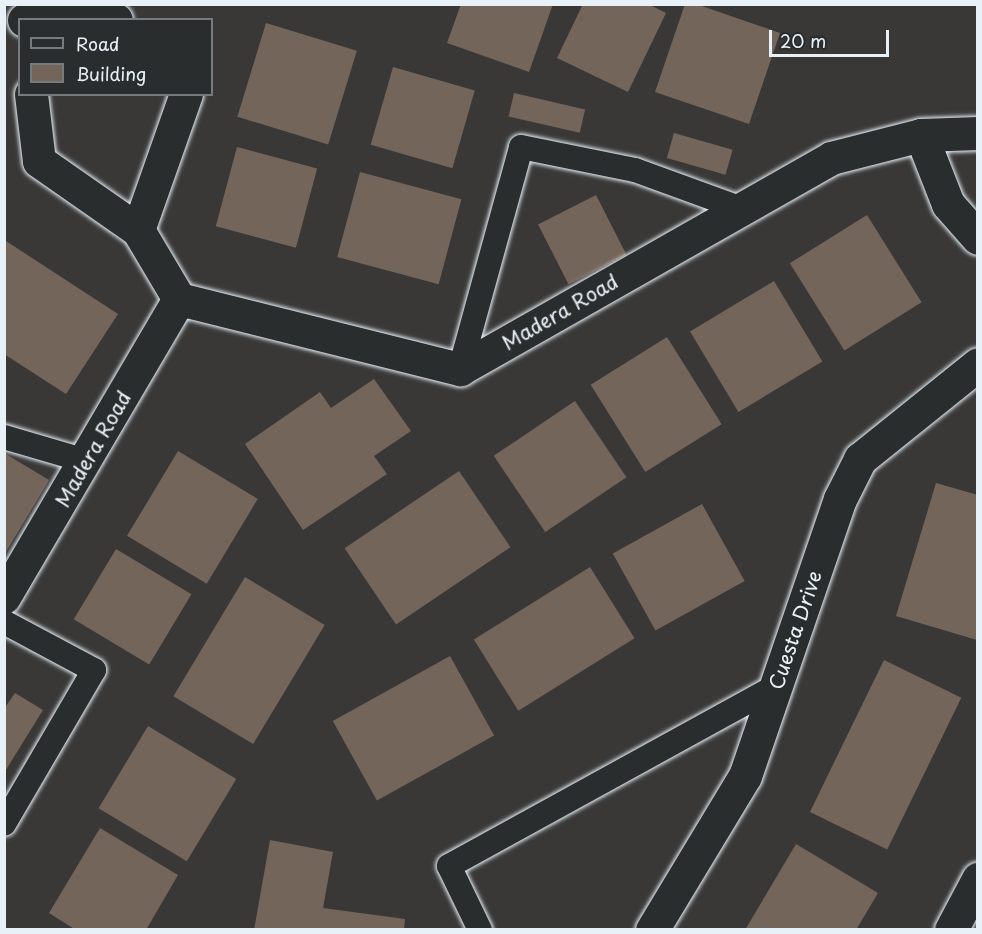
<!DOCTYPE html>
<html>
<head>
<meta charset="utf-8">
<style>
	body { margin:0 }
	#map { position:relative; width:982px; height:934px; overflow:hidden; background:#393837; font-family:"Playpen Sans",sans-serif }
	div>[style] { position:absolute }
	.building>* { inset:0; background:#74655a; transform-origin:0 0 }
	.roads { filter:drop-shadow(0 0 2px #e8f1f8) drop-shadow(0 0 2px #e8f1f8) }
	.service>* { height:24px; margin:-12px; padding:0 12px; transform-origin:12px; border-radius:12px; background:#2a2d2e }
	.minor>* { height:33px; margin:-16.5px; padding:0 16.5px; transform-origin:16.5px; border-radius:16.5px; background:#2a2d2e }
	.tertiary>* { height:33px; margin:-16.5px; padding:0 16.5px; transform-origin:16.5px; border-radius:16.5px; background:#2a2d2e }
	span { translate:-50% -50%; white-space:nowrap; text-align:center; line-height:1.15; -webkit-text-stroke:6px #2a2d2e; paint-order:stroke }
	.street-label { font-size:20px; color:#e8f1f8 }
	.frame { position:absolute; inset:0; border:6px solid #e8f1f8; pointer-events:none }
	.legend { position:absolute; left:18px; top:18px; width:195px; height:78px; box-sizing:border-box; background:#2a2d2e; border:2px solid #767b7f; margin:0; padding:8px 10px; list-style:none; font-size:18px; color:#e8f1f8 }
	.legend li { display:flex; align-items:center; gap:12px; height:30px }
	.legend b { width:30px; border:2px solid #767b7f }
	.scale { position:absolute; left:769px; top:30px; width:120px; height:27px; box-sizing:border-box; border:3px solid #e8f1f8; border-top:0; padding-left:8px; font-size:18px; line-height:21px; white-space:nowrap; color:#e8f1f8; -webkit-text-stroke:4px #2a2d2e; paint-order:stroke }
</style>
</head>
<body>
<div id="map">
	<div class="building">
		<div style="clip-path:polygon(461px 4px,553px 4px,529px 72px,447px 43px)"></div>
		<div style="clip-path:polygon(583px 4px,648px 4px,666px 13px,628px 92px,557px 58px)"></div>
		<div style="clip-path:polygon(685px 4px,696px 4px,780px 33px,749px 124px,655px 92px)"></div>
		<div style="left:266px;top:23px;width:95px;height:98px;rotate:17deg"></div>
		<div style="left:393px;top:67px;width:85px;height:81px;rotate:16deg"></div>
		<div style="left:514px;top:93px;width:73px;height:24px;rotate:13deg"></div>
		<div style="left:674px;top:133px;width:61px;height:26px;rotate:16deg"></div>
		<div style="left:237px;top:147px;width:83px;height:82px;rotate:15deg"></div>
		<div style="left:360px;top:172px;width:105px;height:88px;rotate:15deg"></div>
		<div style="left:596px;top:195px;width:67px;height:65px;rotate:63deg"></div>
		<div style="left:867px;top:215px;width:103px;height:91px;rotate:58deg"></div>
		<div style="clip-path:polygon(6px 241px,118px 314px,66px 394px,4px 354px)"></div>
		<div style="left:774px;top:281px;width:94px;height:98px;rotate:59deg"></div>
		<div style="left:667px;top:337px;width:103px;height:90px;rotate:58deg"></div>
		<div style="clip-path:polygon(374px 379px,411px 431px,374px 456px,387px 474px,303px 530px,245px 444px,320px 392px,331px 408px)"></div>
		<div style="left:575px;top:401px;width:92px;height:98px;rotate:56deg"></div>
		<div style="left:178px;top:451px;width:93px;height:99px;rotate:31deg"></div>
		<div style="clip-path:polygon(4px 453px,49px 480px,4px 555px)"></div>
		<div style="left:459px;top:471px;width:92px;height:138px;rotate:56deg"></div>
		<div style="clip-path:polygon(936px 483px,978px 495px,977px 640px,896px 616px)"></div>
		<div style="left:702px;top:504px;width:88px;height:102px;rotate:61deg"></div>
		<div style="left:116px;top:549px;width:88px;height:82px;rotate:31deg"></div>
		<div style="left:590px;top:567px;width:84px;height:137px;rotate:58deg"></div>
		<div style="left:245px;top:577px;width:93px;height:139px;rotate:31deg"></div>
		<div style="left:450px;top:656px;width:91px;height:134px;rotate:61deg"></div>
		<div style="left:884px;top:660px;width:86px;height:169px;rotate:26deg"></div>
		<div style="clip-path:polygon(15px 693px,43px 710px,4px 773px,4px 709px)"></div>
		<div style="left:148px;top:726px;width:103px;height:96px;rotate:31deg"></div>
		<div style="clip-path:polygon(100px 828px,178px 875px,146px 930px,76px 930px,49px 913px)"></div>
		<div style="clip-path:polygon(270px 840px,333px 852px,323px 908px,405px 919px,404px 930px,254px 930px)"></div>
		<div style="clip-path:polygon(796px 844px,878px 893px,856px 930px,745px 930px)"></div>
	</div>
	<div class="roads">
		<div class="service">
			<div style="left:460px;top:369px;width:230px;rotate:-74.6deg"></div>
			<div style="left:521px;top:147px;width:116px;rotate:11.4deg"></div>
			<div style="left:635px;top:170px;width:114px;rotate:20deg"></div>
			<div style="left:4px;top:437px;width:85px;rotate:16.3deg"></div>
			<div style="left:4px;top:622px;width:102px;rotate:28.1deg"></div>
			<div style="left:94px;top:670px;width:178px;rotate:120.3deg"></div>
			<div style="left:480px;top:930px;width:71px;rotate:-115.8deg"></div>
			<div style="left:449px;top:866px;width:372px;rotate:-28.8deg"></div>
		</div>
		<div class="minor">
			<div style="left:24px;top:20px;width:66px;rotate:-9.6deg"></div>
			<div style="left:89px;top:9px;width:29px;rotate:22deg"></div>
			<div style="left:31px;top:94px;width:67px;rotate:83.2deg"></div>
			<div style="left:39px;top:161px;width:121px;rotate:34.9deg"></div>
			<div style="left:138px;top:230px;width:144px;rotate:-70.6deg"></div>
			<div style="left:921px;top:135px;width:74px;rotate:68.6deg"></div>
			<div style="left:948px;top:204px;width:45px;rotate:48.6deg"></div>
			<div style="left:138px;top:230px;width:80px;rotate:59.3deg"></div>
			<div style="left:179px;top:299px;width:290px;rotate:14deg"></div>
			<div style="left:460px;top:369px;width:427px;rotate:-29.6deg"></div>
			<div style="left:831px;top:158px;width:93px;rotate:-14.3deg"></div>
			<div style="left:921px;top:135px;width:57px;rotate:-2deg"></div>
			<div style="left:4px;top:597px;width:346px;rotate:-59.6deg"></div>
			<div style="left:652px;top:930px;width:180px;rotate:-58.9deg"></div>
			<div style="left:745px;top:776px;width:293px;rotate:-71.1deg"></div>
			<div style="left:840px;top:499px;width:45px;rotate:-63.4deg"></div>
			<div style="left:860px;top:459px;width:151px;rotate:-38.8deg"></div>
		</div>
		<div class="tertiary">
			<div style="left:951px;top:930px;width:58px;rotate:-62.1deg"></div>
		</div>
	</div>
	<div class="street-label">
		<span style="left:560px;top:312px;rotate:-30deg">Madera Road</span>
		<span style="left:93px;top:449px;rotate:-60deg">Madera Road</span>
		<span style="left:795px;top:630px;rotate:-71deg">Cuesta Drive</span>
	</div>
	<div class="frame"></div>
	<ul class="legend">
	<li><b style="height:8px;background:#2a2d2e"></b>Road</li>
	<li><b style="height:16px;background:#74655a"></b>Building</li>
	</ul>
	<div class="scale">20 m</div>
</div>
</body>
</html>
